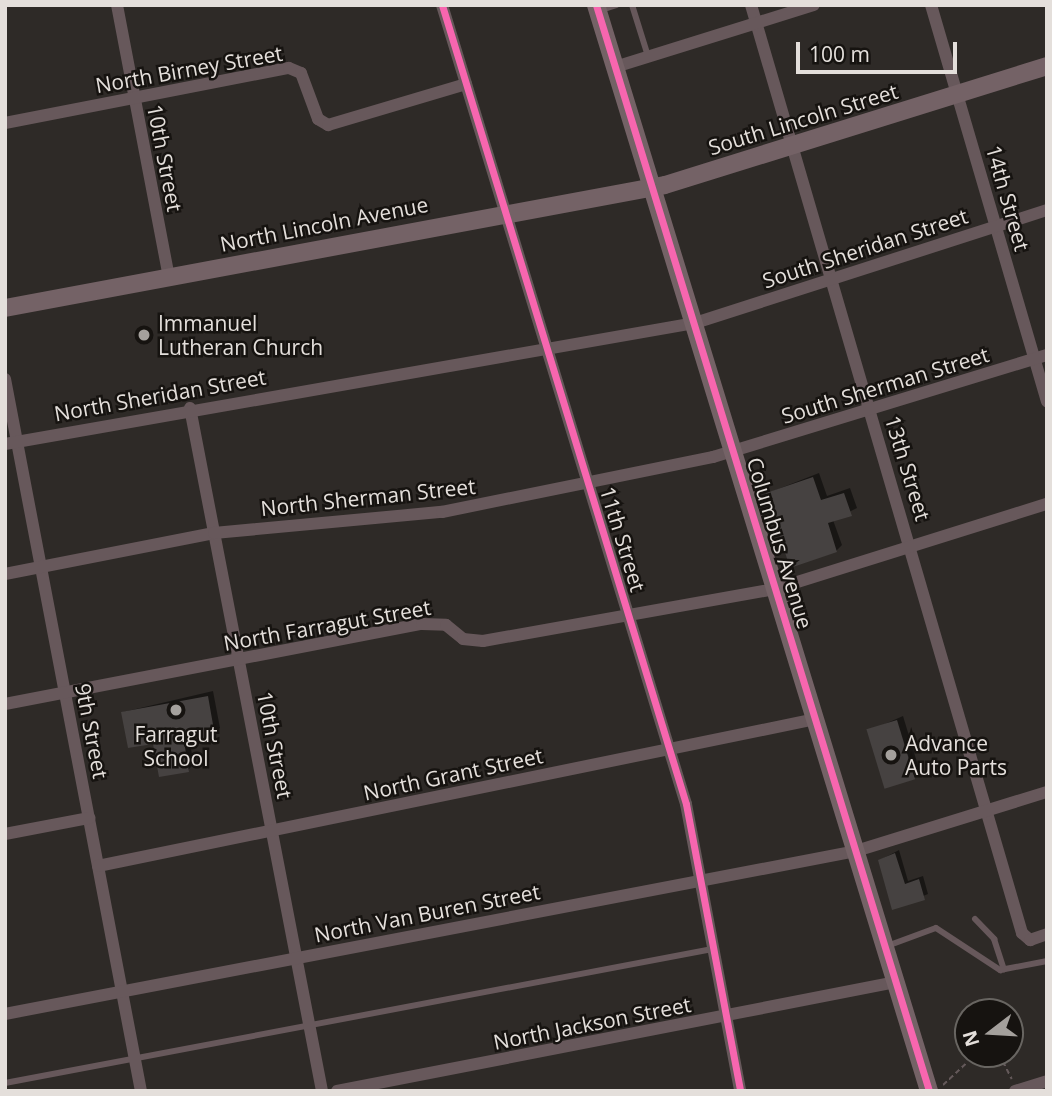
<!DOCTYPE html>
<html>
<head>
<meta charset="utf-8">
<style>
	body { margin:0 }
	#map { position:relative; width:1052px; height:1096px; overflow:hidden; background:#2e2a27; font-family:"Open Sans",sans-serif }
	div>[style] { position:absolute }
	.shadow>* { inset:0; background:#0007 }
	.building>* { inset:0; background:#464241; transform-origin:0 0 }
	.path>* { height:2px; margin-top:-1px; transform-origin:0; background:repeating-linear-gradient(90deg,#64595a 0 5px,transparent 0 8.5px) }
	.lane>* { height:6px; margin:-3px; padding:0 3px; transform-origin:3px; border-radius:3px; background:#67585b }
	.street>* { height:12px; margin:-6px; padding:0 6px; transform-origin:6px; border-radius:6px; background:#67585b }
	.secondary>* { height:18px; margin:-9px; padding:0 9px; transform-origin:9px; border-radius:9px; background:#746266 }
	.cycleway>* { height:7px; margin:-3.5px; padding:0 3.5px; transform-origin:3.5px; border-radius:3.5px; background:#f766af }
	.dots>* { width:19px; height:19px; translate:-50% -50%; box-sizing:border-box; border:4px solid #161310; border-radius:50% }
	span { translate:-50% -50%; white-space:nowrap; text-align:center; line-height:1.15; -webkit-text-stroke:5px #161310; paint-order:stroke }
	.street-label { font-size:21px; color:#e4dfdb }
	.poi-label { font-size:21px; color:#e4dfdb }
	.left { translate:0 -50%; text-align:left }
	.frame { position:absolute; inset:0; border:7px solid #e4dfdb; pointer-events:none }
	.north { position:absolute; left:954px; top:998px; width:70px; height:70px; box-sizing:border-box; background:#161310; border:2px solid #686561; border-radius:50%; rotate:253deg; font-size:19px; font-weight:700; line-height:28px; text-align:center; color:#e4dfdb }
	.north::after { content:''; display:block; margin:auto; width:24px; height:32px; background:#a4a09c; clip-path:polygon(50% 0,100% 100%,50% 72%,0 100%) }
	.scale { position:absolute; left:796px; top:42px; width:161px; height:32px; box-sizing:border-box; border:4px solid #e4dfdb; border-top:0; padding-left:9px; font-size:21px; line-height:24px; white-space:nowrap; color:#e4dfdb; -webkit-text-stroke:5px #161310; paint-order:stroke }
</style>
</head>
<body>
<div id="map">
	<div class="shadow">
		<div style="clip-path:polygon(819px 473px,827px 496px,850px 488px,857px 508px,833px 520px,842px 545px,836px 551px,768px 493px)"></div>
		<div style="clip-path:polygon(213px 691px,220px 728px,189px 739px,194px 764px,188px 770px,123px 712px)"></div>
		<div style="clip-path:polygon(903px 716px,920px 772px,914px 777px,869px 731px)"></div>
		<div style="clip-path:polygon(899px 850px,908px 881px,923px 876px,928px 894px,894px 908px,880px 860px)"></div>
	</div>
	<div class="building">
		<div style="clip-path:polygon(813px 477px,821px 500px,844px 493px,852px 516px,828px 523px,837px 552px,790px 568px,766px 493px)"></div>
		<div style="clip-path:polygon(208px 696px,215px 736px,184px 741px,189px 772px,159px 777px,153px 744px,128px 748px,121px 712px)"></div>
		<div style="left:897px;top:720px;width:62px;height:32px;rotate:73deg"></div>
		<div style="clip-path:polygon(895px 853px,905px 884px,919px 879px,925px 900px,892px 910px,878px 860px)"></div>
	</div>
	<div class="path">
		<div style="left:983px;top:1054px;width:18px;rotate:22deg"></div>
		<div style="left:999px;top:1054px;width:28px;rotate:63deg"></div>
		<div style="left:943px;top:1085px;width:34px;rotate:-43deg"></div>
	</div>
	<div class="lane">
		<div style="left:632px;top:5px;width:53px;rotate:72.6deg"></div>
		<div style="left:598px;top:11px;width:19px;rotate:-18deg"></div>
		<div style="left:975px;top:919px;width:28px;rotate:46deg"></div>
		<div style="left:994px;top:939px;width:32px;rotate:72deg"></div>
		<div style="left:887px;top:946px;width:52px;rotate:-20.2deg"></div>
		<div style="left:936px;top:928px;width:77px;rotate:33.3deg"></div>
		<div style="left:1000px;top:970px;width:48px;rotate:-10.8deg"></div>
		<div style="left:5px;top:1083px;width:720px;rotate:-10.73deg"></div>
	</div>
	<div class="street">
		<div style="left:117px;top:5px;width:277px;rotate:79.2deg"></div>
		<div style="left:442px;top:5px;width:835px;rotate:73.02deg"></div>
		<div style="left:686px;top:804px;width:292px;rotate:79.3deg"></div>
		<div style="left:751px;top:5px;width:967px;rotate:73.72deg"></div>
		<div style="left:1022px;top:933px;width:11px;rotate:41deg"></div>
		<div style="left:1030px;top:940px;width:18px;rotate:-19deg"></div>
		<div style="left:931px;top:5px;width:413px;rotate:73.7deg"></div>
		<div style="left:615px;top:67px;width:208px;rotate:-17.3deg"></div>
		<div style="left:5px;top:123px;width:289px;rotate:-11deg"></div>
		<div style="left:289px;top:68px;width:13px;rotate:23deg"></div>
		<div style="left:301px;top:73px;width:49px;rotate:69.7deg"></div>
		<div style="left:318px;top:119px;width:12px;rotate:31deg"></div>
		<div style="left:328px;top:125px;width:144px;rotate:-16.5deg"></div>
		<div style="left:5px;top:379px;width:725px;rotate:79.19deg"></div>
		<div style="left:190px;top:408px;width:696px;rotate:79.06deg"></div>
		<div style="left:5px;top:444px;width:701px;rotate:-9.95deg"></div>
		<div style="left:695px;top:323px;width:370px;rotate:-17.8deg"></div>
		<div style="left:5px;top:574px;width:213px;rotate:-11.1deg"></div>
		<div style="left:214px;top:533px;width:229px;rotate:-5.3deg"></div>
		<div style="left:442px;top:512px;width:277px;rotate:-11.5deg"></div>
		<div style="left:713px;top:457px;width:349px;rotate:-17deg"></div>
		<div style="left:5px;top:704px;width:425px;rotate:-10.9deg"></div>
		<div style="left:422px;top:624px;width:24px;rotate:2deg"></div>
		<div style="left:446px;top:625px;width:22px;rotate:39deg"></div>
		<div style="left:463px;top:639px;width:20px;rotate:6deg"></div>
		<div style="left:483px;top:641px;width:297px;rotate:-10.1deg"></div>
		<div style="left:775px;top:589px;width:285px;rotate:-17.4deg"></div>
		<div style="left:5px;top:834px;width:86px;rotate:-10.8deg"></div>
		<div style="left:98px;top:866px;width:733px;rotate:-11.57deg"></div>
		<div style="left:5px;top:1014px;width:866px;rotate:-10.84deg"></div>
		<div style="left:856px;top:851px;width:200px;rotate:-17.2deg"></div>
		<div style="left:337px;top:1091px;width:570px;rotate:-11.03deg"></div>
		<div style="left:1015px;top:1091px;width:34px;rotate:-17deg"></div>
	</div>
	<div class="secondary">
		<div style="left:596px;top:5px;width:1136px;rotate:72.95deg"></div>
		<div style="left:5px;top:308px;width:671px;rotate:-10.56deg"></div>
		<div style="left:665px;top:185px;width:400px;rotate:-17.3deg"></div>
	</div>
	<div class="cycleway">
		<div style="left:442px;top:5px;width:835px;rotate:73.02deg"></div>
		<div style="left:686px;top:804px;width:292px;rotate:79.3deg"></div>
		<div style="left:596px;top:5px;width:1136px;rotate:72.95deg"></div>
	</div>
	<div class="dots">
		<div style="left:144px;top:335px;background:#a4a09c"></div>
		<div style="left:176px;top:710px;background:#a4a09c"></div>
		<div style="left:891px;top:755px;background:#a4a09c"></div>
	</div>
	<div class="street-label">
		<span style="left:189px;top:69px;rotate:-10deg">North Birney Street</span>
		<span style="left:803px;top:119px;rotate:-17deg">South Lincoln Street</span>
		<span style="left:165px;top:158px;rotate:79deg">10th Street</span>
		<span style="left:1008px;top:198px;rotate:74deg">14th Street</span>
		<span style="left:324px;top:224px;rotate:-11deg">North Lincoln Avenue</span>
		<span style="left:865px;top:248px;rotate:-18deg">South Sheridan Street</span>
		<span style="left:885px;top:385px;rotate:-17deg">South Sherman Street</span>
		<span style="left:160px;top:395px;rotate:-10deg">North Sheridan Street</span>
		<span style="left:908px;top:468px;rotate:73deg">13th Street</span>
		<span style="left:368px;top:497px;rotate:-6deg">North Sherman Street</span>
		<span style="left:623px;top:539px;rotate:73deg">11th Street</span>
		<span style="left:780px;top:543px;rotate:73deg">Columbus Avenue</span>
		<span style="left:327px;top:625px;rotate:-10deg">North Farragut Street</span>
		<span style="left:92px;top:731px;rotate:79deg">9th Street</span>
		<span style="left:275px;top:745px;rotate:79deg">10th Street</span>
		<span style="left:453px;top:774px;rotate:-12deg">North Grant Street</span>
		<span style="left:427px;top:913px;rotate:-11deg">North Van Buren Street</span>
		<span style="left:592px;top:1023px;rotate:-11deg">North Jackson Street</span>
	</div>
	<div class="poi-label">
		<span class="left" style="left:158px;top:335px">Immanuel<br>Lutheran Church</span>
		<span style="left:176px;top:746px">Farragut<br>School</span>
		<span class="left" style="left:905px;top:755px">Advance<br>Auto Parts</span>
	</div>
	<div class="frame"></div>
	<div class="north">N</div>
	<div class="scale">100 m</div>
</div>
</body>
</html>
